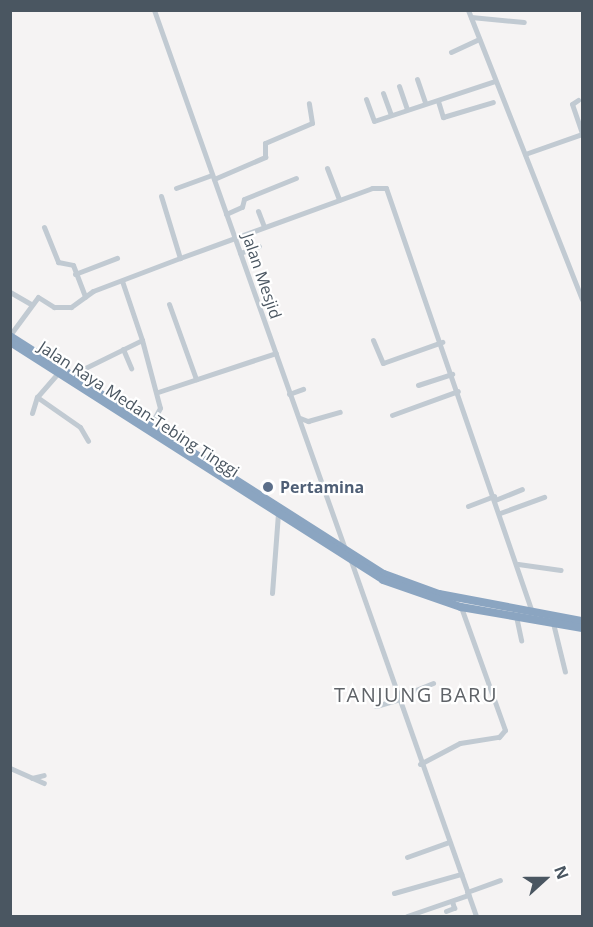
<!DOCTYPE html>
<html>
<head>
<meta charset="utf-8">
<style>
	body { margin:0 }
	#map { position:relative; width:593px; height:927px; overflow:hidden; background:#f5f3f3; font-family:"Open Sans",sans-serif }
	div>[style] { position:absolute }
	.minor>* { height:5px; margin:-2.5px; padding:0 2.5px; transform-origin:2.5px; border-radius:2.5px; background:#c1cad2 }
	.highway>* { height:8px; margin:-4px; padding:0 4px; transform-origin:4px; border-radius:4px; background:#8ba5c1 }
	.dots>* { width:16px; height:16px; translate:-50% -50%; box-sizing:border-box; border:3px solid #fff; border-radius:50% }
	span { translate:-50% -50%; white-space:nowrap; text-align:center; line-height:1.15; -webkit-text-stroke:4.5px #fff; paint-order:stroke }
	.street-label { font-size:16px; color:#4a5661 }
	.service-label { font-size:16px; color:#4e5e75; font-weight:700 }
	.left { translate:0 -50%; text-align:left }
	.quarter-label { font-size:20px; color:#5f6368; letter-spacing:1.5px }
	.frame { position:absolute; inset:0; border:12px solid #4a5661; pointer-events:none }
	.north { position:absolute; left:515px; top:849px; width:60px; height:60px; -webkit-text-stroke:4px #fff; paint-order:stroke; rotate:69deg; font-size:16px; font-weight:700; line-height:24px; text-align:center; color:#4a5661 }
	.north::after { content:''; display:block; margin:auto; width:21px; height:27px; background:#4a5661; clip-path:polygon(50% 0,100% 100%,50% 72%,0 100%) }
</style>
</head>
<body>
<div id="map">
	<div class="minor">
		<div style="left:154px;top:10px;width:572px;rotate:70.49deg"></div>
		<div style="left:468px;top:10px;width:311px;rotate:68.5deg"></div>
		<div style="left:471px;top:17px;width:53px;rotate:5.4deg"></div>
		<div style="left:451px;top:52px;width:31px;rotate:-25deg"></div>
		<div style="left:417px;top:79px;width:24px;rotate:71deg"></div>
		<div style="left:399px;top:86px;width:24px;rotate:71deg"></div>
		<div style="left:383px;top:93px;width:23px;rotate:70deg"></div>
		<div style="left:366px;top:99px;width:23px;rotate:70deg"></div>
		<div style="left:374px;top:121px;width:127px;rotate:-18.3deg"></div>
		<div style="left:578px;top:100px;width:7px;rotate:146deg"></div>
		<div style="left:572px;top:104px;width:31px;rotate:71deg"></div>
		<div style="left:438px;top:101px;width:17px;rotate:73deg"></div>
		<div style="left:443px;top:117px;width:52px;rotate:-16.7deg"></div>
		<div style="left:525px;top:154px;width:60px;rotate:-19.3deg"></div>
		<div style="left:327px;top:168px;width:34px;rotate:69deg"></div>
		<div style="left:214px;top:179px;width:56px;rotate:-23.3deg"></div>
		<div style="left:265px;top:157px;width:14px;rotate:-90deg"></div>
		<div style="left:265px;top:143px;width:51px;rotate:-23.1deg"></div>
		<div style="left:312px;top:123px;width:20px;rotate:-99deg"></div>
		<div style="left:176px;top:188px;width:38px;rotate:-20deg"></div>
		<div style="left:161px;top:196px;width:65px;rotate:73deg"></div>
		<div style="left:258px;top:211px;width:17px;rotate:69deg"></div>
		<div style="left:226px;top:214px;width:17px;rotate:-24deg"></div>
		<div style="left:242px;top:207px;width:8px;rotate:-76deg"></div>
		<div style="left:244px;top:199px;width:56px;rotate:-22deg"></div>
		<div style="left:44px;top:227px;width:38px;rotate:68deg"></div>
		<div style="left:58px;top:262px;width:15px;rotate:11deg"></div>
		<div style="left:73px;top:265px;width:34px;rotate:69deg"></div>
		<div style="left:240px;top:253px;width:20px;rotate:-20deg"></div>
		<div style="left:75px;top:274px;width:45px;rotate:-20.9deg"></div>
		<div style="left:10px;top:292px;width:24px;rotate:30deg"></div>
		<div style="left:169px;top:304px;width:80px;rotate:70.2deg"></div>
		<div style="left:10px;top:335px;width:47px;rotate:-53.6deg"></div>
		<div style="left:38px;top:297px;width:19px;rotate:32deg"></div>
		<div style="left:54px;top:307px;width:17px"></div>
		<div style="left:71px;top:307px;width:27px;rotate:-36deg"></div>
		<div style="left:93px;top:291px;width:93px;rotate:-20.8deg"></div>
		<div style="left:180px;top:258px;width:204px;rotate:-20deg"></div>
		<div style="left:372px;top:188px;width:14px"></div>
		<div style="left:386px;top:188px;width:448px;rotate:71deg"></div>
		<div style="left:142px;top:340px;width:70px;rotate:75.2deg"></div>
		<div style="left:160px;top:408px;width:18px;rotate:119deg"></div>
		<div style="left:373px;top:340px;width:25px;rotate:67deg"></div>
		<div style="left:383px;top:363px;width:63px;rotate:-19.6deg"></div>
		<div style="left:123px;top:349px;width:21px;rotate:67deg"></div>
		<div style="left:58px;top:373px;width:32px;rotate:131deg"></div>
		<div style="left:37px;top:397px;width:52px;rotate:34.9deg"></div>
		<div style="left:80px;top:427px;width:16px;rotate:60deg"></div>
		<div style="left:71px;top:375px;width:79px;rotate:-26.2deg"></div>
		<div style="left:142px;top:340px;width:62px;rotate:-108.7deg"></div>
		<div style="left:418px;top:385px;width:36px;rotate:-18deg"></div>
		<div style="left:158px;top:392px;width:124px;rotate:-18.3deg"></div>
		<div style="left:289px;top:394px;width:15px;rotate:-20deg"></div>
		<div style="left:32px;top:413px;width:17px;rotate:-73deg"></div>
		<div style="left:392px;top:415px;width:70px;rotate:-20deg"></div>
		<div style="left:300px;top:418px;width:9px;rotate:21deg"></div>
		<div style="left:308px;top:421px;width:33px;rotate:-16deg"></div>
		<div style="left:495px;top:500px;width:29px;rotate:-22deg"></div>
		<div style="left:468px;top:506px;width:28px;rotate:-21deg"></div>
		<div style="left:500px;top:513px;width:47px;rotate:-20deg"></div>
		<div style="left:351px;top:561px;width:376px;rotate:70.6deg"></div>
		<div style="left:518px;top:564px;width:43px;rotate:7.9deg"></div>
		<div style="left:272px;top:593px;width:79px;rotate:-85.7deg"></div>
		<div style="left:516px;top:616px;width:25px;rotate:78deg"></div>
		<div style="left:553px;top:623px;width:50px;rotate:76.2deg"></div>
		<div style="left:396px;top:698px;width:40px;rotate:-22deg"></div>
		<div style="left:376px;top:706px;width:22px;rotate:-16deg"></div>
		<div style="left:420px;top:764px;width:45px;rotate:-27.7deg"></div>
		<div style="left:460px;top:743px;width:39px;rotate:-9deg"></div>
		<div style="left:499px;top:737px;width:9px;rotate:-49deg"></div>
		<div style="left:505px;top:730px;width:131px;rotate:-109.7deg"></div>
		<div style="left:10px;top:768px;width:37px;rotate:24deg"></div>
		<div style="left:32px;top:778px;width:12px;rotate:-14deg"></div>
		<div style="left:407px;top:857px;width:45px;rotate:-19.7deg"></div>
		<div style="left:467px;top:892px;width:35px;rotate:-20deg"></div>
		<div style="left:394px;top:893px;width:70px;rotate:-15.8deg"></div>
		<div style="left:446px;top:911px;width:9px;rotate:-21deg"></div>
		<div style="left:454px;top:908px;width:7px;rotate:-106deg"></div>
		<div style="left:407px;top:916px;width:65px;rotate:-19deg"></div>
	</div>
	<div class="highway">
		<div style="left:10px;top:336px;width:443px;rotate:32.5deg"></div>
		<div style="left:384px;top:574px;width:59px;rotate:20deg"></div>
		<div style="left:439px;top:594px;width:146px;rotate:10.7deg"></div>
		<div style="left:10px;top:342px;width:442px;rotate:32.5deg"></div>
		<div style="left:383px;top:580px;width:83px;rotate:19.1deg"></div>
		<div style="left:461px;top:607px;width:123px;rotate:9.8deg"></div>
	</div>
	<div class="dots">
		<div style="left:268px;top:487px;background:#5c6f8a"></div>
	</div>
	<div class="street-label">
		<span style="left:262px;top:276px;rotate:71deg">Jalan Mesjid</span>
		<span style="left:139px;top:409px;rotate:33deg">Jalan Raya Medan-Tebing Tinggi</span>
	</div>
	<div class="service-label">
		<span class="left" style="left:280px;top:487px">Pertamina</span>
	</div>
	<div class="quarter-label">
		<span style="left:416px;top:694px">TANJUNG BARU</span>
	</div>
	<div class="frame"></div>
	<div class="north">N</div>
</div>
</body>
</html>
